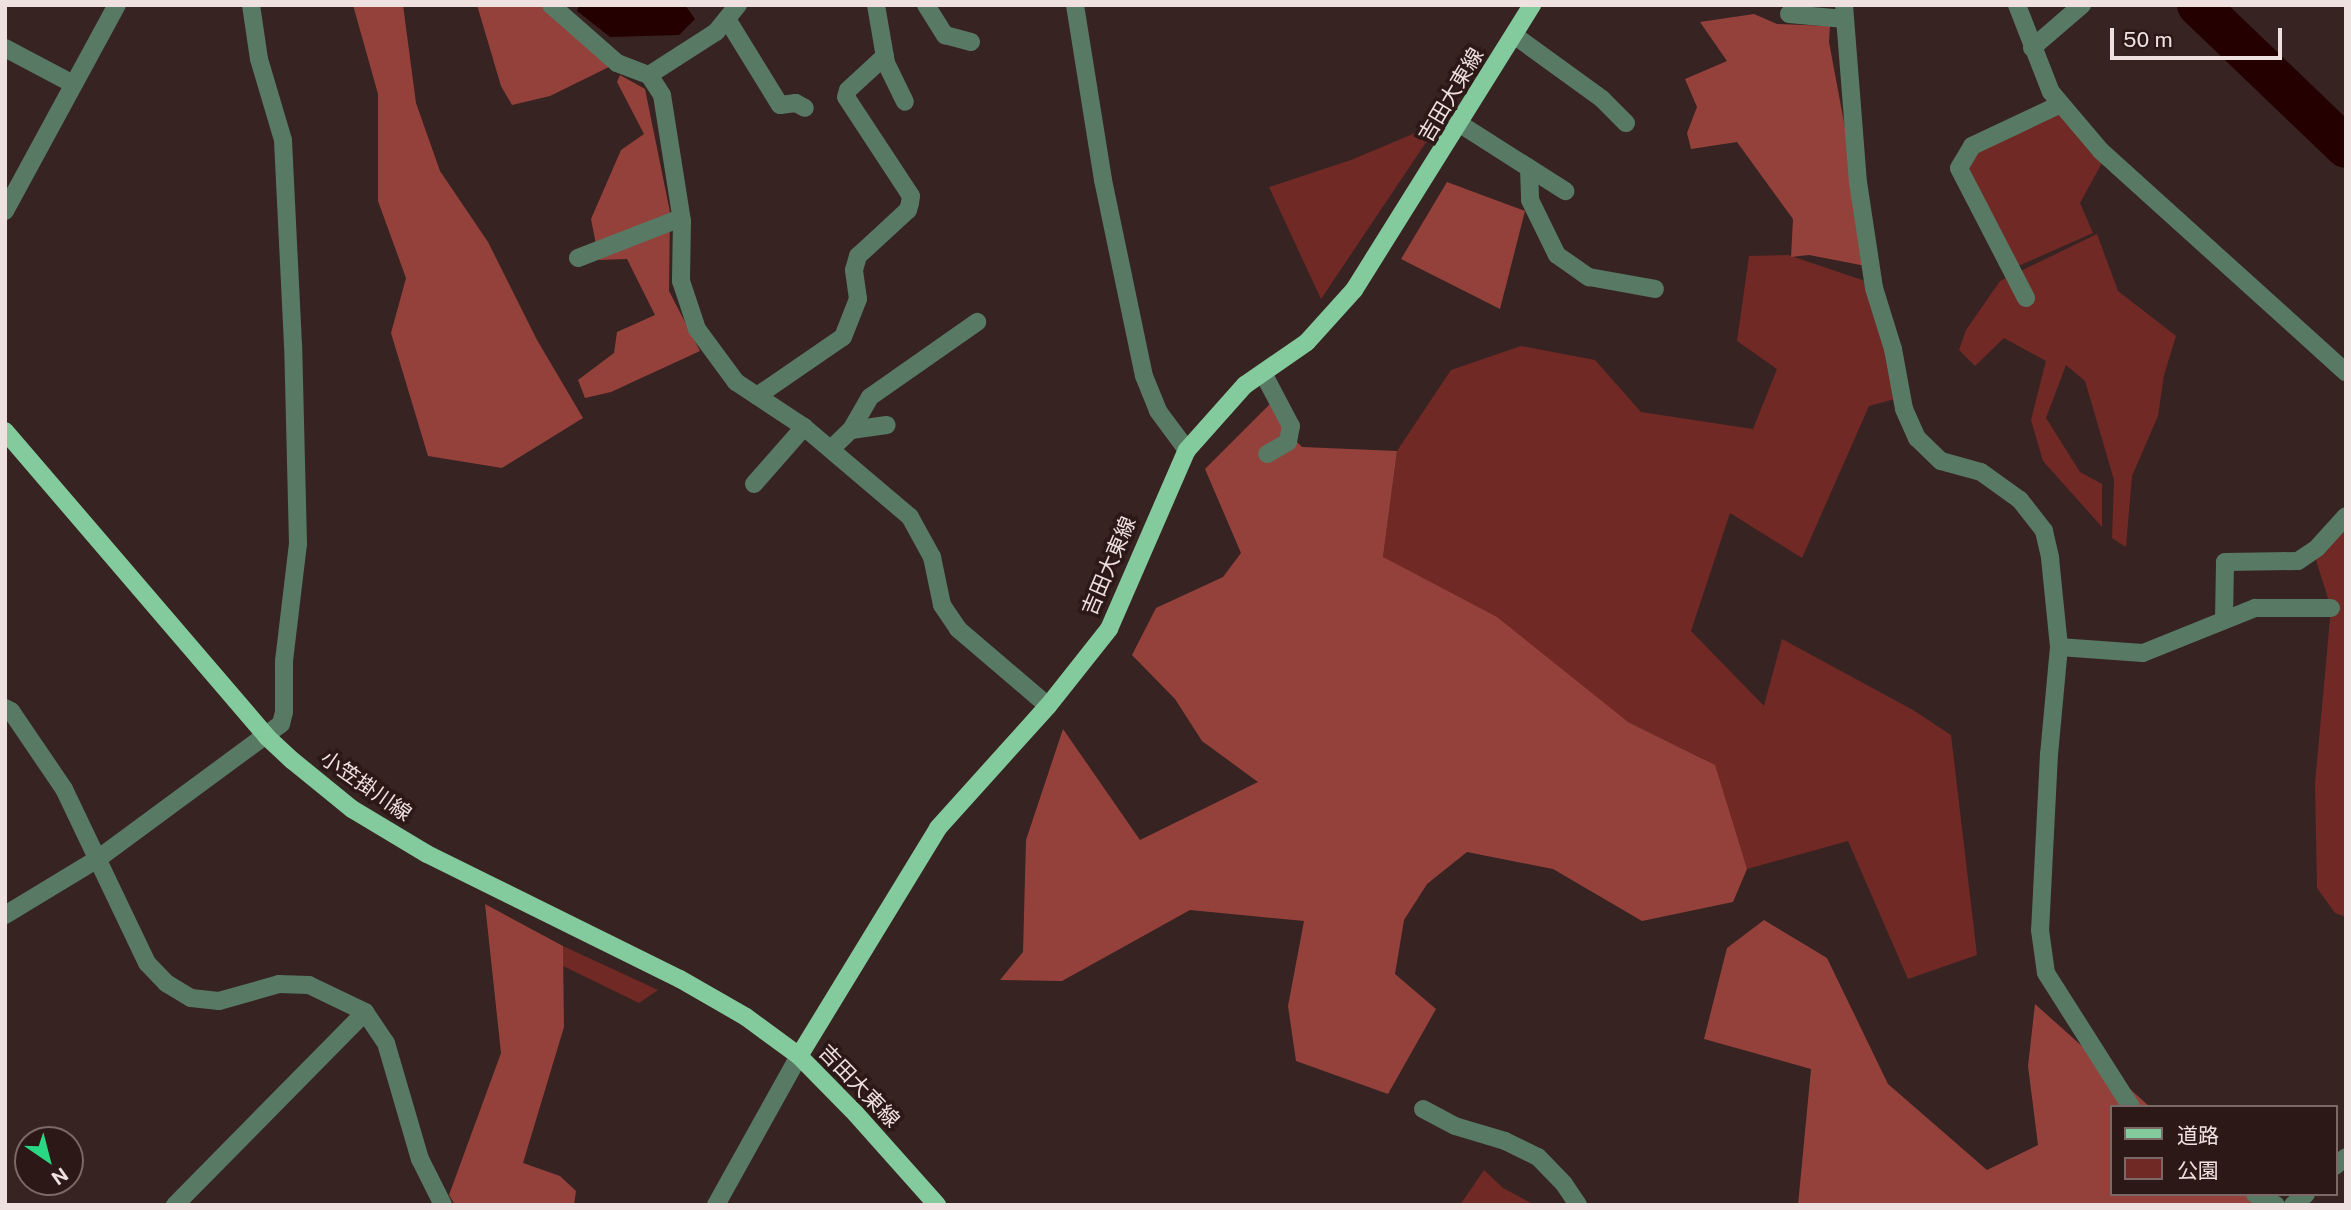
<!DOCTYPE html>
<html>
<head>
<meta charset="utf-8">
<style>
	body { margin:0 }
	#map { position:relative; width:2351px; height:1210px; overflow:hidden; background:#372321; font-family:"Public Sans","Noto Sans JP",sans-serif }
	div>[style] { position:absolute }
	.green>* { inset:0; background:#712926 }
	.forest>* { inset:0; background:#94413c }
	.water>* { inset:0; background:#240001 }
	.river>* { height:42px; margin:-21px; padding:0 21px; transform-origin:21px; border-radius:21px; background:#240001 }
	.minor>* { height:18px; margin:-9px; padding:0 9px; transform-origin:9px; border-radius:9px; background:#587963 }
	.major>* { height:18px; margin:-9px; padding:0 9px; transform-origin:9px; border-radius:9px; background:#83ca9d }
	span { translate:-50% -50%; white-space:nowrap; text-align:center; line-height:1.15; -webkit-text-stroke:7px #2c1917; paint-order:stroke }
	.street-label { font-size:21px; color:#efe1df }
	.frame { position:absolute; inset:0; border:7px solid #efe1df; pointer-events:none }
	.legend { position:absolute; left:2110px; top:1105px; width:228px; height:91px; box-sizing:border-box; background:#2c1917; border:2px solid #7a6967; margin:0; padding:9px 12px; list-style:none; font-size:21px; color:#efe1df }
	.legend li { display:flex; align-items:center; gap:14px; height:35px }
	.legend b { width:35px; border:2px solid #7a6967 }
	.north { position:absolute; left:14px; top:1126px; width:70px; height:70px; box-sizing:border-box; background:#2c1917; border:2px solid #7a6967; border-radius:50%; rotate:145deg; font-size:19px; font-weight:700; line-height:28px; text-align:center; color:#efe1df }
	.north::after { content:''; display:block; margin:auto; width:24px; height:32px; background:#2ad884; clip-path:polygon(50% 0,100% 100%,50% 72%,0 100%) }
	.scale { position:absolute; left:2110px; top:28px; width:172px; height:32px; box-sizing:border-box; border:4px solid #efe1df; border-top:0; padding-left:9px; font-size:21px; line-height:24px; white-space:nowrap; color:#efe1df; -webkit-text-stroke:5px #2c1917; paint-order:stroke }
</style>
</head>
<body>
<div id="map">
	<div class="green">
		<div style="clip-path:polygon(2055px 108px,2103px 161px,2080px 203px,2093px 233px,2016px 267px,1963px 159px)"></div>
		<div style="clip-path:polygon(1439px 123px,1321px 299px,1269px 187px,1351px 160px)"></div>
		<div style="clip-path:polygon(2097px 234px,2118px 291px,2176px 336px,2164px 375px,2158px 416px,2132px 476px,2126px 547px,2112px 538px,2114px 480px,2085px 381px,2066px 365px,2046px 418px,2080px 472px,2102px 484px,2102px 527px,2043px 461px,2031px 420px,2046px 361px,2004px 338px,1975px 366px,1959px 350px,1966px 330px,2000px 281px)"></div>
		<div style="clip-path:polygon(1788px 255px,1874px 284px,1902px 397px,1869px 406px,1802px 558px,1730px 513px,1691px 631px,1764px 706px,1782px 639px,1913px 710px,1951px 735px,1977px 955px,1908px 979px,1848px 841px,1747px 869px,1703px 759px,1628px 722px,1383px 557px,1397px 451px,1451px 370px,1521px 346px,1595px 360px,1641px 412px,1753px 429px,1777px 369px,1737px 341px,1749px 256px)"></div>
		<div style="clip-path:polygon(2346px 513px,2346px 917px,2335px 913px,2317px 888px,2315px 783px,2331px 608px,2316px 560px)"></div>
		<div style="clip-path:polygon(563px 946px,658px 990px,639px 1003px,563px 966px)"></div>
		<div style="clip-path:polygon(1484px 1170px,1503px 1188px,1535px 1205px,1460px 1205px)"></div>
	</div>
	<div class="forest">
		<div style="clip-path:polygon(353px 5px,403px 5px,416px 103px,440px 171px,488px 242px,537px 340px,583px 418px,502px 468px,428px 456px,391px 333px,406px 278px,378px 201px,378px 94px)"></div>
		<div style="clip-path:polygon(477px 5px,551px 5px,617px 63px,550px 96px,512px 105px,501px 86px)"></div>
		<div style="clip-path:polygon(1754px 14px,1777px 24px,1830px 26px,1829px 42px,1871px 267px,1809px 255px,1791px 257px,1793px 219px,1737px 142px,1691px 149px,1687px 133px,1697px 107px,1685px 79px,1727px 61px,1700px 22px)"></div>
		<div style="clip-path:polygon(620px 75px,645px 89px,670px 212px,669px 291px,700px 351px,611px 392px,585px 398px,578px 380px,614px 353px,617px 332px,655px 315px,627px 259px,599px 260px,591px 219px,621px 150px,644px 134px,617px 82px)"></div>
		<div style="clip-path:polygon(1447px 182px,1525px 211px,1500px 309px,1401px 259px)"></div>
		<div style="clip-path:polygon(1271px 403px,1291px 436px,1302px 447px,1397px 451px,1383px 557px,1497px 617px,1628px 722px,1715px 765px,1747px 869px,1733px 902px,1642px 921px,1553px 869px,1467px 852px,1427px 884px,1404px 920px,1395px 974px,1436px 1009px,1388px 1094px,1296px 1061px,1288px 1006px,1304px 921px,1190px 910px,1062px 981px,1000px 980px,1023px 952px,1026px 840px,1063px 729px,1140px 840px,1258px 782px,1202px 741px,1175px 699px,1132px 655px,1156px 608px,1223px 577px,1241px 553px,1205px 469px)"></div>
		<div style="clip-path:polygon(485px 904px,563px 946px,564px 1027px,523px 1163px,560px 1176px,576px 1191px,574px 1205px,455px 1205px,449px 1195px,501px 1053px)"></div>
		<div style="clip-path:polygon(1764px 920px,1827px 958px,1888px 1084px,1987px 1170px,2038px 1145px,2028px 1066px,2035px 1004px,2150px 1107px,2111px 1107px,2111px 1194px,2251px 1194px,2274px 1205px,1798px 1205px,1811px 1069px,1704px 1039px,1727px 948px)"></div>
	</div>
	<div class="water">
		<div style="clip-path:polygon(579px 5px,685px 5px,695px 19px,679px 35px,610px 37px,577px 11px)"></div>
	</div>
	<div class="river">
		<div style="left:2198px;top:5px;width:205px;rotate:43.8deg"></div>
	</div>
	<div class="minor">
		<div style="left:551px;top:5px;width:88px;rotate:41.3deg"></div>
		<div style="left:617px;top:63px;width:34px;rotate:21deg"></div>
		<div style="left:649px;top:75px;width:24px;rotate:57deg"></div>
		<div style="left:662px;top:95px;width:128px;rotate:81deg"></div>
		<div style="left:682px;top:221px;width:60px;rotate:91deg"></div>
		<div style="left:681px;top:281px;width:51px;rotate:71.6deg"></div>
		<div style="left:697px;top:329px;width:66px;rotate:53.7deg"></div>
		<div style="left:736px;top:382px;width:82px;rotate:33.5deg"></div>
		<div style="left:804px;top:427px;width:139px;rotate:40.3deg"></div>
		<div style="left:910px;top:517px;width:46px;rotate:61.2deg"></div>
		<div style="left:932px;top:557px;width:49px;rotate:78.2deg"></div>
		<div style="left:942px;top:605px;width:29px;rotate:56deg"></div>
		<div style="left:958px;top:629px;width:118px;rotate:40.5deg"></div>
		<div style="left:876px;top:5px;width:59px;rotate:80.2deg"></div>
		<div style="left:886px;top:63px;width:43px;rotate:64deg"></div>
		<div style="left:926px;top:5px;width:36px;rotate:58deg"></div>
		<div style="left:945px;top:35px;width:27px;rotate:15deg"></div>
		<div style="left:1075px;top:5px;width:177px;rotate:80.9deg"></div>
		<div style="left:1103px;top:180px;width:200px;rotate:78.2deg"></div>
		<div style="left:1144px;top:376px;width:38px;rotate:68deg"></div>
		<div style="left:1158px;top:411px;width:49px;rotate:53.4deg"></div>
		<div style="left:1844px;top:5px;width:178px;rotate:85.5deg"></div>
		<div style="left:1858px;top:182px;width:107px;rotate:81.4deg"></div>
		<div style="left:1874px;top:288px;width:64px;rotate:72.7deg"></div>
		<div style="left:1893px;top:349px;width:61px;rotate:79.6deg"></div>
		<div style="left:1904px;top:409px;width:32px;rotate:66deg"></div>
		<div style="left:1917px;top:438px;width:33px;rotate:44deg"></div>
		<div style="left:1941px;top:461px;width:41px;rotate:15.4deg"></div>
		<div style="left:1981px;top:472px;width:48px;rotate:35.7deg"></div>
		<div style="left:2020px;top:500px;width:39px;rotate:52deg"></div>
		<div style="left:2044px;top:531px;width:28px;rotate:77deg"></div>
		<div style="left:2050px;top:558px;width:89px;rotate:84.2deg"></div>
		<div style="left:2059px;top:647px;width:107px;rotate:95.3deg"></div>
		<div style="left:2049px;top:754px;width:176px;rotate:92.9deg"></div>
		<div style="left:2040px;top:930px;width:43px;rotate:82.1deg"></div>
		<div style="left:2046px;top:973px;width:159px;rotate:57.6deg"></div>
		<div style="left:2017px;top:5px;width:93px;rotate:68.7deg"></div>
		<div style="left:2051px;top:92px;width:77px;rotate:49.7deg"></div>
		<div style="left:2101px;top:151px;width:330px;rotate:42.1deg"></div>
		<div style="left:1789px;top:14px;width:56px;rotate:5.1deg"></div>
		<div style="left:727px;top:19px;width:101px;rotate:58.4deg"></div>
		<div style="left:780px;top:105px;width:16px;rotate:-7deg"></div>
		<div style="left:796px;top:103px;width:10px;rotate:29deg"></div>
		<div style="left:1514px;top:35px;width:109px;rotate:36deg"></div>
		<div style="left:1602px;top:99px;width:34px;rotate:45deg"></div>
		<div style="left:5px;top:48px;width:77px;rotate:27.9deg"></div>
		<div style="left:2032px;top:48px;width:66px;rotate:-40.7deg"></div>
		<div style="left:649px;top:75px;width:80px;rotate:-32.7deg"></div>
		<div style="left:716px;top:32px;width:35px;rotate:-51deg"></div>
		<div style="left:1460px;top:124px;width:125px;rotate:32.5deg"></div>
		<div style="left:1529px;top:168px;width:32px;rotate:88deg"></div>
		<div style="left:1530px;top:200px;width:61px;rotate:63.9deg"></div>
		<div style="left:1557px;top:255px;width:39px;rotate:35deg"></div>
		<div style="left:1589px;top:277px;width:67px;rotate:10.3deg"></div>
		<div style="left:5px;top:211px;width:234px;rotate:-61.5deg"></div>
		<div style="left:578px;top:258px;width:110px;rotate:-21.2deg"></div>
		<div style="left:2026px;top:298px;width:146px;rotate:-117.3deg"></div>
		<div style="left:1959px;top:168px;width:26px;rotate:-59deg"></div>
		<div style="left:1972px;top:146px;width:98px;rotate:-25.3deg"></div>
		<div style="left:1263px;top:373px;width:60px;rotate:62.2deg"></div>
		<div style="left:1291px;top:426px;width:16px;rotate:101deg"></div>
		<div style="left:1288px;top:442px;width:24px;rotate:150deg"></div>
		<div style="left:757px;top:396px;width:104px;rotate:-34.5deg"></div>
		<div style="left:843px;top:337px;width:41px;rotate:-68.5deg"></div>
		<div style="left:858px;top:299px;width:29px;rotate:-98deg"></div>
		<div style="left:854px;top:270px;width:15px;rotate:-74deg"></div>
		<div style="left:858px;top:256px;width:68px;rotate:-42.6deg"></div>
		<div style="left:908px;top:210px;width:7px;rotate:-74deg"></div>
		<div style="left:910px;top:203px;width:7px;rotate:-82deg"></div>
		<div style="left:911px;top:196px;width:118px;rotate:-123.3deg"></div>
		<div style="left:846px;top:97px;width:7px;rotate:-74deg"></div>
		<div style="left:848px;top:90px;width:50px;rotate:-42.6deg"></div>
		<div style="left:851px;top:430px;width:38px;rotate:-60deg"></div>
		<div style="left:870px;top:397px;width:131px;rotate:-35deg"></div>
		<div style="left:831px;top:449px;width:28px;rotate:-44deg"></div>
		<div style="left:851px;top:430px;width:36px;rotate:-8deg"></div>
		<div style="left:754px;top:484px;width:76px;rotate:-48.7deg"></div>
		<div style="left:2224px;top:620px;width:58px;rotate:-89deg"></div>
		<div style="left:2225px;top:562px;width:73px;rotate:-0.8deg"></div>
		<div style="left:2298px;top:561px;width:23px;rotate:-34deg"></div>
		<div style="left:2317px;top:548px;width:43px;rotate:-47.8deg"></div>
		<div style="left:2059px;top:647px;width:84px;rotate:4.1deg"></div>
		<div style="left:2143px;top:653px;width:121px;rotate:-21.9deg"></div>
		<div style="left:2255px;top:608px;width:76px"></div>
		<div style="left:5px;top:708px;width:7px;rotate:27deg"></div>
		<div style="left:11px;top:711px;width:94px;rotate:55.8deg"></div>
		<div style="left:64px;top:789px;width:193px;rotate:64.5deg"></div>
		<div style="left:147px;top:963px;width:28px;rotate:46deg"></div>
		<div style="left:166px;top:983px;width:29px;rotate:31deg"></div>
		<div style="left:191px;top:998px;width:28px;rotate:6deg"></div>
		<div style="left:219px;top:1001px;width:62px;rotate:-15.8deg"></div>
		<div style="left:279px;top:984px;width:30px;rotate:2deg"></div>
		<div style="left:309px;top:985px;width:62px;rotate:25.7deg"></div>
		<div style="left:365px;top:1012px;width:37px;rotate:56deg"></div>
		<div style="left:386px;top:1043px;width:121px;rotate:73.7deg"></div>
		<div style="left:420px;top:1159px;width:51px;rotate:63.4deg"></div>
		<div style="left:5px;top:915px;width:110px;rotate:-31.2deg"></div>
		<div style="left:99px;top:858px;width:226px;rotate:-36.4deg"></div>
		<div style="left:281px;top:724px;width:12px;rotate:-76deg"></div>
		<div style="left:284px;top:712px;width:51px;rotate:-90deg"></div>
		<div style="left:284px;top:661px;width:118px;rotate:-83.2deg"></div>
		<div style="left:298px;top:544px;width:199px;rotate:-91.4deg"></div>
		<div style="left:293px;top:345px;width:205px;rotate:-92.8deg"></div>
		<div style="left:283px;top:140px;width:84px;rotate:-106.5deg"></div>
		<div style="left:259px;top:59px;width:55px;rotate:-98.4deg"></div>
		<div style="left:1423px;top:1109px;width:36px;rotate:28deg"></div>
		<div style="left:1455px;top:1126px;width:52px;rotate:16.7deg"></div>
		<div style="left:1505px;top:1141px;width:37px;rotate:26deg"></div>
		<div style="left:1538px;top:1157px;width:37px;rotate:46deg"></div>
		<div style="left:1564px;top:1184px;width:25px;rotate:56deg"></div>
		<div style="left:2335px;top:1166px;width:14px;rotate:-39deg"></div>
		<div style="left:2255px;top:1194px;width:24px;rotate:28deg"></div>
		<div style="left:175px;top:1205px;width:271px;rotate:-45.4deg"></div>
		<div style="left:716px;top:1205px;width:171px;rotate:-60.9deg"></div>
		<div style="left:2293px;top:1205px;width:17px;rotate:-40deg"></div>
	</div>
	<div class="major">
		<div style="left:5px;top:431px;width:403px;rotate:49.4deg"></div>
		<div style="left:267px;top:737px;width:35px;rotate:43deg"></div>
		<div style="left:293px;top:761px;width:76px;rotate:39.1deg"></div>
		<div style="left:352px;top:809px;width:87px;rotate:31deg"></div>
		<div style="left:427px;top:854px;width:282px;rotate:26.3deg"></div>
		<div style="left:680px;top:979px;width:76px;rotate:29.9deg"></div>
		<div style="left:746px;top:1017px;width:66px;rotate:36.3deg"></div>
		<div style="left:799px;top:1056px;width:81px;rotate:45.5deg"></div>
		<div style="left:856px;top:1114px;width:122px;rotate:48.3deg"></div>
		<div style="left:799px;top:1056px;width:267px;rotate:-58.6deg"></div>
		<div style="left:938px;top:828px;width:164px;rotate:-48deg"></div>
		<div style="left:1048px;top:706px;width:98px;rotate:-51.6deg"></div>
		<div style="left:1109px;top:629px;width:195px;rotate:-66.5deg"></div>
		<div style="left:1187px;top:450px;width:87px;rotate:-48.3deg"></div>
		<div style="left:1245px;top:385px;width:75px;rotate:-34.7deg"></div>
		<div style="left:1307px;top:342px;width:70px;rotate:-47.9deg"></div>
		<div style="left:1354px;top:290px;width:336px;rotate:-58deg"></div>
	</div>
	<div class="street-label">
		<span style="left:1451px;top:95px;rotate:-59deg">吉田大東線</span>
		<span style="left:1109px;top:566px;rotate:-67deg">吉田大東線</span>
		<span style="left:366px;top:786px;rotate:35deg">小笠掛川線</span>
		<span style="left:859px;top:1086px;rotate:46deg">吉田大東線</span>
	</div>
	<div class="frame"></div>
	<ul class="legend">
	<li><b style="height:9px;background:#83ca9d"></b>道路</li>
	<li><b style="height:19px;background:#712926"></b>公園</li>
	</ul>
	<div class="north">N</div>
	<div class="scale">50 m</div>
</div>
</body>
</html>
